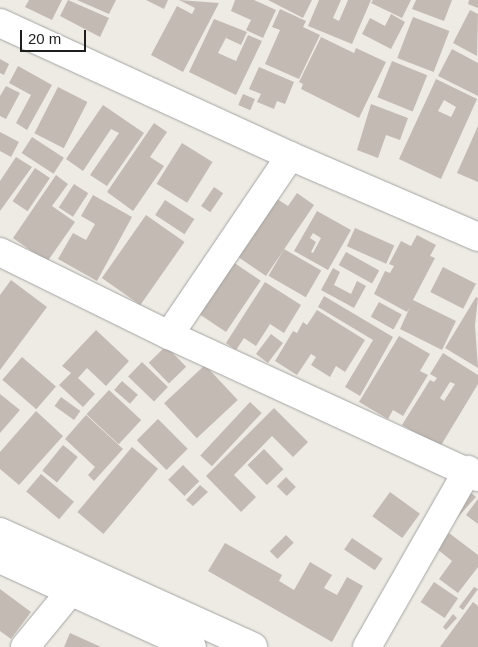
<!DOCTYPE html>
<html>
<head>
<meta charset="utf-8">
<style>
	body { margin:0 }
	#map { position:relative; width:478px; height:647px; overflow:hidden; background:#eeebe4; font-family:Arial,sans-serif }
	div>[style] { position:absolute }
	.building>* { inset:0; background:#c3bab3; transform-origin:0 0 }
	.roads { filter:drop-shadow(0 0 1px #a4a4a4) drop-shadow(0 0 1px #a4a4a4) }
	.minor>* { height:28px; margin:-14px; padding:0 14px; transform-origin:14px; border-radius:14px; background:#fff }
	span { translate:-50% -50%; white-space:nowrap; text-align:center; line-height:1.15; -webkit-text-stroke:5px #fff; paint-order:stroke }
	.scale { position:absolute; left:20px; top:30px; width:66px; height:22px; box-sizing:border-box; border:2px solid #1d1d1d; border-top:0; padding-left:6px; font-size:15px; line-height:18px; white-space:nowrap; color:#1d1d1d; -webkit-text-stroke:4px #fff; paint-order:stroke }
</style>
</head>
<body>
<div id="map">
	<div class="building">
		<div style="clip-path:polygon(29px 0,62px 0,52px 20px,25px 7px)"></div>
		<div style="clip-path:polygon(68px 0,109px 18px,100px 37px,60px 16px)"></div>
		<div style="clip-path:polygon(77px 0,116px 0,109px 14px)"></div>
		<div style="clip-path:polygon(146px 0,168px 0,164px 9px)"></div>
		<div style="clip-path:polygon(179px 0,219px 3px,183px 72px,151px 55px,177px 6px,192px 14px,195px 8px)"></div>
		<div style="clip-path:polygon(235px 0,254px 0,276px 10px,263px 38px,246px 30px,251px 20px,231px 11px)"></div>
		<div style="clip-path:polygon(268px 0,312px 0,303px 18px)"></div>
		<div style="clip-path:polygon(319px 0,341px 0,333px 18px,339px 21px,348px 0,371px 0,352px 44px,308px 26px)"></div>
		<div style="clip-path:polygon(373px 0,411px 0,402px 18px,371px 3px)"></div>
		<div style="clip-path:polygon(416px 0,452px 0,444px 21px,412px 9px)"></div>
		<div style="clip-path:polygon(469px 0,478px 0,478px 8px,468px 4px)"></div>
		<div style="clip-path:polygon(280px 9px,306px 21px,303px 27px,320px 35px,299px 79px,265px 64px,280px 30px,272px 27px)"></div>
		<div style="clip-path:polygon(470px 10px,478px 14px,477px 56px,453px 43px)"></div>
		<div style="clip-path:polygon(391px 14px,405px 22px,391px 49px,362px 34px,370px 18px,385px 26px)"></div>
		<div style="left:413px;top:17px;width:39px;height:44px;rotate:21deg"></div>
		<div style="clip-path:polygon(214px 19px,247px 32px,241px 45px,226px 38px,229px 32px,218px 53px,236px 61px,248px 35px,262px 41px,236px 95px,189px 72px)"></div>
		<div style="clip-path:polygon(321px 37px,354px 53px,356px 48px,386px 62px,359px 118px,301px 89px,303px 84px,299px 82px)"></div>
		<div style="clip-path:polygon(452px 49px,478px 63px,478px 96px,438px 76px)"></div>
		<div style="clip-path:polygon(0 59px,9px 64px,4px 75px,0 73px)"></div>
		<div style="left:392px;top:61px;width:38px;height:39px;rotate:22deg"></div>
		<div style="clip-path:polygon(18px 66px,52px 85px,27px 130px,16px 123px,31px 95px,9px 83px)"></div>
		<div style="clip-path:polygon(259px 67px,294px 82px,285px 104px,277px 101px,274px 109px,257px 102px,261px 94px,249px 89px)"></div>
		<div style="clip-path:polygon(evenodd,436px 79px,477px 99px,441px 179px,399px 159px,436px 79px,444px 100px,456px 107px,451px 117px,438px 111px,444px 100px)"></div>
		<div style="clip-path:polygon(6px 86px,20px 93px,6px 119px,0 116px,0 96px)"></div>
		<div style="left:58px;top:87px;width:33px;height:52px;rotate:27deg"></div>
		<div style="left:243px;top:94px;width:13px;height:12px;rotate:23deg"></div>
		<div style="clip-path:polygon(371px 104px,408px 118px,400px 140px,386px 135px,378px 158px,357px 150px)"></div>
		<div style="clip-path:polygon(103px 105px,144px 133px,107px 186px,90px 175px,119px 133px,111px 129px,83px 171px,66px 159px)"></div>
		<div style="clip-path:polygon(154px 123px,167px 132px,150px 157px,164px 166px,133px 211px,107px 192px)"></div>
		<div style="clip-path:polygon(478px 126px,478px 182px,457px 173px)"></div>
		<div style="clip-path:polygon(0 132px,19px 142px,11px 157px,0 151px)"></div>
		<div style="left:32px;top:137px;width:38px;height:19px;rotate:33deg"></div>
		<div style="left:182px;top:143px;width:36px;height:48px;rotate:32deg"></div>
		<div style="clip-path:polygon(16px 157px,32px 167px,0 211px,0 181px)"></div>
		<div style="left:35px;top:168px;width:18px;height:40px;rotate:34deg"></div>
		<div style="clip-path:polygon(56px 175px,68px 184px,52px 206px,75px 222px,47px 262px,13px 238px)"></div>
		<div style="left:74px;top:184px;width:17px;height:28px;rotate:33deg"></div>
		<div style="left:214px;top:187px;width:11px;height:23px;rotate:34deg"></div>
		<div style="clip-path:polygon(297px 193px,314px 205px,266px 276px,228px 250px,274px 197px,288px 206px)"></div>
		<div style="clip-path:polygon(93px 195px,132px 217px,97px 281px,58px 259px,73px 233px,86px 240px,95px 224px,81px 216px)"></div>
		<div style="left:165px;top:200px;width:35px;height:18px;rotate:33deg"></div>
		<div style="clip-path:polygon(evenodd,317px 211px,351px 230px,328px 270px,294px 251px,317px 211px,313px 233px,321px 238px,313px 253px,311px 252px,316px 242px,310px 238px,313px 233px)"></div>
		<div style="left:146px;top:215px;width:47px;height:77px;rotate:35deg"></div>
		<div style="left:355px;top:228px;width:43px;height:20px;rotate:24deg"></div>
		<div style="clip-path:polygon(417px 235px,436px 245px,430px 256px,435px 258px,413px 300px,456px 321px,442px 350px,400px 329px,410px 307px,407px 312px,374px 294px,385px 271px,390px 273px,394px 266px,389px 264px,401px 241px,411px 246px)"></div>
		<div style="left:284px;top:249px;width:43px;height:31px;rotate:30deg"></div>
		<div style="left:346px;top:252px;width:38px;height:15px;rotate:29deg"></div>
		<div style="left:230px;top:260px;width:37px;height:62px;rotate:34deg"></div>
		<div style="left:443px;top:267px;width:37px;height:28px;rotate:27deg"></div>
		<div style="clip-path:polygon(333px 268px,340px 272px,334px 285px,351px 294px,357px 281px,366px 286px,354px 308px,321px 290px)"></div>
		<div style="clip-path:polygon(11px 280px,47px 307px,0 370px,0 295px)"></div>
		<div style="clip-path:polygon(265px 282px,301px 305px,284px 333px,270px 324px,256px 346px,244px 338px,236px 350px,226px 343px)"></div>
		<div style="clip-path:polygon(324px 296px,393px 337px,360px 396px,345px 387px,373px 340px,318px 307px)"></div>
		<div style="clip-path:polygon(476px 297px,478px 298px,475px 325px,478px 368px,445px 348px)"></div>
		<div style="left:379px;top:302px;width:26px;height:17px;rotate:29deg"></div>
		<div style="clip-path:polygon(317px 310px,365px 340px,345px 372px,336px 366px,330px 377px,311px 365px,316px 357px,311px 354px,297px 375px,275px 361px,293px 331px,297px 333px,303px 322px,307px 325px)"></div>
		<div style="clip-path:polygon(96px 330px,129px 361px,106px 386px,87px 368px,78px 378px,95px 394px,83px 407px,59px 385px,71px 373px,62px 366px)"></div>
		<div style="left:271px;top:334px;width:15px;height:25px;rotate:37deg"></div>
		<div style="clip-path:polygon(399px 336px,430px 354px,420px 371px,428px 375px,403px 416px,393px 410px,388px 419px,359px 402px)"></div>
		<div style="left:166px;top:346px;width:29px;height:24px;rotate:46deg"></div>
		<div style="clip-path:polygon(evenodd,443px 353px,478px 375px,478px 384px,440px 447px,402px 425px,430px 380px,434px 382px,437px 378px,430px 374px,443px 353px,450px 382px,455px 384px,444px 401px,440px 398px,450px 382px)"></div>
		<div style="left:22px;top:357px;width:45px;height:30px;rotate:41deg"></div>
		<div style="left:142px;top:362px;width:36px;height:20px;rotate:44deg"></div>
		<div style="left:205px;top:365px;width:48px;height:56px;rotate:47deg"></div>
		<div style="left:122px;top:381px;width:21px;height:12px;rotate:41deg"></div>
		<div style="left:109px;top:390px;width:44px;height:33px;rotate:43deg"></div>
		<div style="clip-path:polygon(0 394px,20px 410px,0 433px)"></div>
		<div style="left:61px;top:397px;width:24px;height:11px;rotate:36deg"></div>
		<div style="left:250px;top:402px;width:16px;height:73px;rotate:43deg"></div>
		<div style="clip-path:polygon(274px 408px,308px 442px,293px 457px,272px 436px,234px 475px,256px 497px,241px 512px,206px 476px)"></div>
		<div style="clip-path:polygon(36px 411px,63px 436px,19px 485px,0 469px,0 452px)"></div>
		<div style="clip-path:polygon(86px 415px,123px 449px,94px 481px,88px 475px,95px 467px,65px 439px)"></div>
		<div style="left:158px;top:419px;width:42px;height:30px;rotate:45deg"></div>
		<div style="left:63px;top:445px;width:19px;height:33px;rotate:39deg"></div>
		<div style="left:132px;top:447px;width:34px;height:85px;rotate:40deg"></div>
		<div style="left:264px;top:449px;width:28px;height:23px;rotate:46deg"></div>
		<div style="left:183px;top:465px;width:23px;height:21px;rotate:45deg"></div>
		<div style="left:41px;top:474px;width:43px;height:23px;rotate:40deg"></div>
		<div style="left:286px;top:477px;width:14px;height:13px;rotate:45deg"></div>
		<div style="clip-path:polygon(200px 485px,208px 492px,193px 506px,186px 500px)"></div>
		<div style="left:467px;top:489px;width:12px;height:29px;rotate:42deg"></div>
		<div style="left:390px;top:492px;width:37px;height:30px;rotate:36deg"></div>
		<div style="clip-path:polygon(478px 499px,478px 524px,466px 515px)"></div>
		<div style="clip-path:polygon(449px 533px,478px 555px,478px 567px,458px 593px,439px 579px,452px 561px,437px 549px)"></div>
		<div style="left:286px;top:535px;width:11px;height:23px;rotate:45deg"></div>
		<div style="left:352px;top:538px;width:37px;height:14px;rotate:34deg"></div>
		<div style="clip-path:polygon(225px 543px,282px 575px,279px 581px,294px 590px,310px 562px,332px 575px,324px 588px,337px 595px,347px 577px,363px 586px,332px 642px,208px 571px)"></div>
		<div style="left:434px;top:582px;width:29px;height:24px;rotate:34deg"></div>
		<div style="clip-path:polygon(474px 587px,478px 589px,463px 610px,459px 607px)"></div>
		<div style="clip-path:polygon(0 589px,31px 612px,11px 639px,0 631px)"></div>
		<div style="clip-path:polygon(473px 602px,478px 606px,478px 647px,440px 647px)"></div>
		<div style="clip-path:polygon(453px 614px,457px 618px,446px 630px,443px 627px)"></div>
		<div style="clip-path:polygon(70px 633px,101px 647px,64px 647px)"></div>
	</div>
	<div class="roads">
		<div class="minor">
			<div style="left:0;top:23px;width:319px;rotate:24.6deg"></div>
			<div style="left:290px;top:156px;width:205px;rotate:23.3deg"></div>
			<div style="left:0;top:252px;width:188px;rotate:26.2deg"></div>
			<div style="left:169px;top:335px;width:340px;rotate:24.7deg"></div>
			<div style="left:169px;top:335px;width:216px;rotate:-55.9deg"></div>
			<div style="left:0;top:532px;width:278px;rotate:24.4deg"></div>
			<div style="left:0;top:559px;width:211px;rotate:24.6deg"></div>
			<div style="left:25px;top:647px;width:72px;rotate:-50.6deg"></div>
			<div style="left:367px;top:647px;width:204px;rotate:-60.3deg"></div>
		</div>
	</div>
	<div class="scale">20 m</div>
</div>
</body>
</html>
